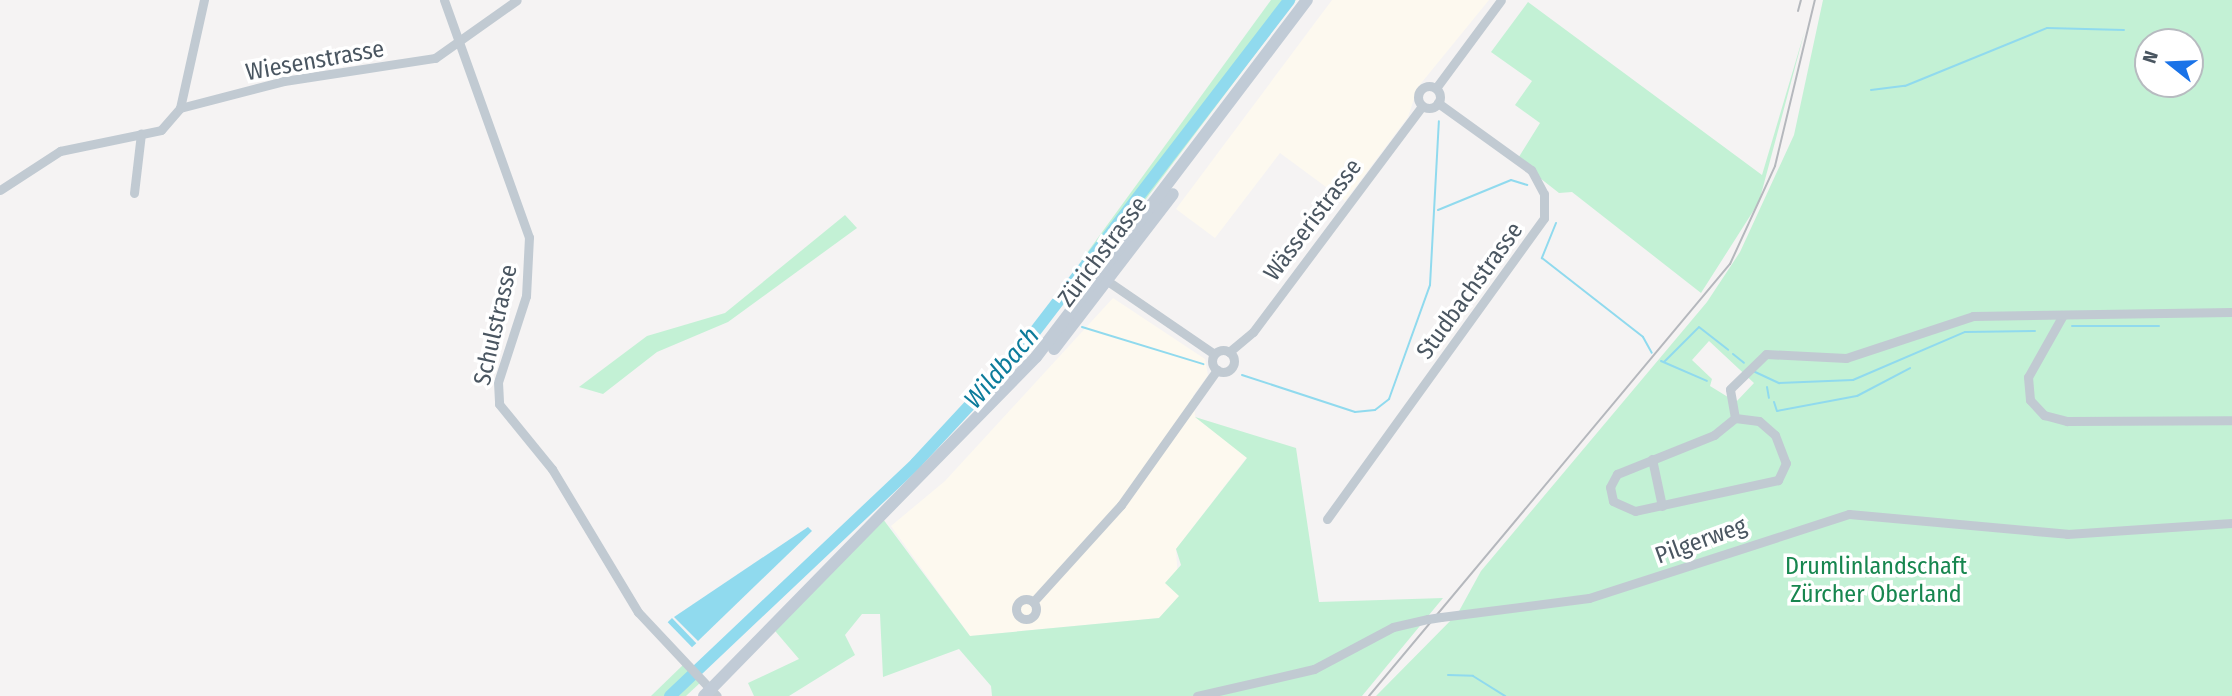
<!DOCTYPE html>
<html>
<head>
<meta charset="utf-8">
<style>
	body { margin:0 }
	#map { position:relative; width:2232px; height:696px; overflow:hidden; background:#f5f3f3; font-family:"Fira Sans Condensed",sans-serif }
	div>[style] { position:absolute }
	.commercial>* { inset:0; background:#fdf9ef }
	.green>* { inset:0; background:#c3f1d5 }
	.water>* { inset:0; background:#90daee; transform-origin:0 0 }
	.stream>* { height:2px; margin:-1px; padding:0 1px; transform-origin:1px; border-radius:1px; background:#90daee }
	.river>* { height:12px; margin:-6px; padding:0 6px; transform-origin:6px; border-radius:6px; background:#90daee }
	.minor>* { height:9px; margin:-4.5px; padding:0 4.5px; transform-origin:4.5px; border-radius:4.5px; background:#c1cad2 }
	.minor>.ring { margin:-4.5px; padding:0; box-sizing:content-box; background:none; border:9px solid #c1cad2; border-radius:50% }
	.secondary>* { height:12px; margin:-6px; padding:0 6px; transform-origin:6px; border-radius:6px; background:#c1cbd6 }
	.rail>* { height:2px; margin:-1px; padding:0 1px; transform-origin:1px; border-radius:1px; background:#b5b8bd }
	.minor-bridge>* { height:9px; margin:-4.5px; padding:0 4.5px; transform-origin:4.5px; border-radius:4.5px; background:#c1cad2 }
	span { translate:-50% -50%; white-space:nowrap; text-align:center; line-height:1.15; -webkit-text-stroke:7px #fff; paint-order:stroke }
	.street-label { font-size:24px; color:#4a5661 }
	.park-label { font-size:24px; color:#17864f }
	.water-label { font-size:26px; color:#0c7c9b; font-style:italic }
	.north { position:absolute; left:2134px; top:28px; width:70px; height:70px; box-sizing:border-box; background:#fff; border:2px solid #b7bbc0; border-radius:50%; rotate:288deg; font-size:19px; font-weight:700; line-height:28px; text-align:center; color:#4a5661 }
	.north::after { content:''; display:block; margin:auto; width:24px; height:32px; background:#1a73e8; clip-path:polygon(50% 0,100% 100%,50% 72%,0 100%) }
</style>
</head>
<body>
<div id="map">
	<div class="commercial">
		<div style="clip-path:polygon(1332px 0,1489px 0,1418px 87px,1408px 117px,1345px 201px,1280px 153px,1215px 238px,1176px 209px)"></div>
		<div style="clip-path:polygon(1113px 298px,1205px 359px,1208px 375px,1193px 396px,1195px 417px,1247px 457px,1176px 549px,1179px 596px,1159px 618px,970px 636px,891px 526px,945px 481px)"></div>
	</div>
	<div class="green">
		<div style="clip-path:polygon(1271px 0,1296px 0,1106px 252px,1081px 261px)"></div>
		<div style="clip-path:polygon(evenodd,1823px 0,2232px 0,2232px 696px,1376px 696px,1458px 613px,1481px 571px,1707px 302px,1740px 252px,1794px 135px,1823px 0,2148px 42px,2190px 42px,2190px 84px,2148px 84px,2148px 42px,1823px 0,1709px 341px,1754px 383px,1736px 402px,1710px 386px,1712px 379px,1692px 360px,1709px 341px)"></div>
		<div style="clip-path:polygon(1528px 2px,1762px 175px,1805px 30px,1759px 202px,1701px 293px,1572px 192px,1559px 193px,1517px 160px,1540px 123px,1515px 105px,1532px 81px,1491px 52px)"></div>
		<div style="clip-path:polygon(845px 215px,857px 228px,728px 322px,657px 352px,603px 394px,579px 387px,647px 336px,725px 313px)"></div>
		<div style="clip-path:polygon(1195px 417px,1296px 448px,1319px 602px,1443px 598px,1362px 696px,992px 696px,991px 686px,959px 649px,883px 677px,880px 614px,862px 614px,845px 635px,855px 655px,789px 696px,754px 696px,748px 683px,799px 659px,770px 625px,883px 519px,970px 636px,1159px 618px,1179px 596px,1165px 583px,1181px 565px,1176px 549px,1247px 458px)"></div>
		<div style="clip-path:polygon(685px 663px,702px 681px,686px 696px,651px 696px)"></div>
	</div>
	<div class="water">
		<div style="clip-path:polygon(808px 527px,812px 531px,698px 641px,674px 617px)"></div>
		<div style="left:672px;top:618px;width:35px;height:6px;rotate:46deg"></div>
	</div>
	<div class="stream">
		<div style="left:1871px;top:90px;width:34px;rotate:-7deg"></div>
		<div style="left:1905px;top:86px;width:153px;rotate:-22.2deg"></div>
		<div style="left:2047px;top:28px;width:77px;rotate:1.5deg"></div>
		<div style="left:1438px;top:210px;width:79px;rotate:-22.3deg"></div>
		<div style="left:1511px;top:180px;width:17px;rotate:17deg"></div>
		<div style="left:1556px;top:223px;width:38px;rotate:112deg"></div>
		<div style="left:1542px;top:258px;width:128px;rotate:38deg"></div>
		<div style="left:1643px;top:337px;width:18px;rotate:61deg"></div>
		<div style="left:2072px;top:326px;width:87px"></div>
		<div style="left:1082px;top:327px;width:127px;rotate:17deg"></div>
		<div style="left:1733px;top:354px;width:14px;rotate:39deg"></div>
		<div style="left:1661px;top:361px;width:50px;rotate:23.5deg"></div>
		<div style="left:1664px;top:362px;width:49px;rotate:-45deg"></div>
		<div style="left:1699px;top:327px;width:37px;rotate:38deg"></div>
		<div style="left:1753px;top:371px;width:29px;rotate:25deg"></div>
		<div style="left:1779px;top:383px;width:74px;rotate:-2.3deg"></div>
		<div style="left:1853px;top:380px;width:122px;rotate:-23.2deg"></div>
		<div style="left:1965px;top:332px;width:70px;rotate:-0.8deg"></div>
		<div style="left:1242px;top:375px;width:119px;rotate:18.1deg"></div>
		<div style="left:1355px;top:412px;width:20px;rotate:-6deg"></div>
		<div style="left:1375px;top:410px;width:18px;rotate:-38deg"></div>
		<div style="left:1389px;top:399px;width:121px;rotate:-70.2deg"></div>
		<div style="left:1430px;top:285px;width:164px;rotate:-86.9deg"></div>
		<div style="left:1767px;top:387px;width:11px;rotate:80deg"></div>
		<div style="left:1774px;top:402px;width:9px;rotate:72deg"></div>
		<div style="left:1777px;top:411px;width:81px;rotate:-10.6deg"></div>
		<div style="left:1857px;top:396px;width:60px;rotate:-27.8deg"></div>
		<div style="left:1448px;top:675px;width:25px;rotate:2deg"></div>
		<div style="left:1473px;top:676px;width:38px;rotate:32deg"></div>
	</div>
	<div class="river">
		<div style="left:670px;top:696px;width:339px;rotate:-43.4deg"></div>
		<div style="left:916px;top:463px;width:153px;rotate:-47.1deg"></div>
		<div style="left:1020px;top:351px;width:442px;rotate:-52.5deg"></div>
	</div>
	<div class="minor">
		<div style="left:444px;top:0;width:252px;rotate:70.3deg"></div>
		<div style="left:529px;top:237px;width:59px;rotate:92.9deg"></div>
		<div style="left:526px;top:296px;width:90px;rotate:108deg"></div>
		<div style="left:498px;top:382px;width:22px;rotate:87deg"></div>
		<div style="left:499px;top:404px;width:84px;rotate:50.8deg"></div>
		<div style="left:552px;top:469px;width:167px;rotate:59deg"></div>
		<div style="left:638px;top:612px;width:115px;rotate:46.8deg"></div>
		<div class="ring" style="left:1418px;top:86px;width:13px;height:13px"></div>
		<div style="left:1436px;top:88px;width:109px;rotate:-53.5deg"></div>
		<div style="left:180px;top:108px;width:111px;rotate:-77.5deg"></div>
		<div style="left:0;top:190px;width:72px;rotate:-33deg"></div>
		<div style="left:60px;top:151px;width:103px;rotate:-11.7deg"></div>
		<div style="left:161px;top:130px;width:29px;rotate:-49deg"></div>
		<div style="left:180px;top:108px;width:107px;rotate:-14.6deg"></div>
		<div style="left:284px;top:81px;width:153px;rotate:-8.7deg"></div>
		<div style="left:435px;top:58px;width:100px;rotate:-35.3deg"></div>
		<div style="left:134px;top:193px;width:60px;rotate:-83.3deg"></div>
		<div style="left:1109px;top:282px;width:127px;rotate:34.4deg"></div>
		<div style="left:2063px;top:315px;width:71px;rotate:119.4deg"></div>
		<div style="left:2028px;top:377px;width:23px;rotate:85deg"></div>
		<div style="left:2030px;top:400px;width:21px;rotate:47deg"></div>
		<div style="left:2044px;top:415px;width:24px;rotate:15deg"></div>
		<div style="left:2067px;top:421px;width:165px;rotate:-0.3deg"></div>
		<div class="ring" style="left:1212px;top:350px;width:13px;height:13px"></div>
		<div style="left:1229px;top:352px;width:31px;rotate:-40deg"></div>
		<div style="left:1253px;top:332px;width:282px;rotate:-53.2deg"></div>
		<div style="left:1735px;top:418px;width:29px;rotate:-100deg"></div>
		<div style="left:1730px;top:389px;width:50px;rotate:-44.2deg"></div>
		<div style="left:1766px;top:354px;width:80px;rotate:2.9deg"></div>
		<div style="left:1846px;top:358px;width:134px;rotate:-18.3deg"></div>
		<div style="left:1973px;top:316px;width:259px;rotate:-0.9deg"></div>
		<div style="left:1735px;top:418px;width:24px;rotate:7deg"></div>
		<div style="left:1759px;top:421px;width:21px;rotate:41deg"></div>
		<div style="left:1775px;top:435px;width:30px;rotate:69deg"></div>
		<div style="left:1786px;top:463px;width:19px;rotate:115deg"></div>
		<div style="left:1778px;top:480px;width:146px;rotate:167.8deg"></div>
		<div style="left:1635px;top:511px;width:24px;rotate:-156deg"></div>
		<div style="left:1613px;top:501px;width:14px;rotate:-102deg"></div>
		<div style="left:1610px;top:487px;width:15px;rotate:-62deg"></div>
		<div style="left:1617px;top:474px;width:105px;rotate:-21.9deg"></div>
		<div style="left:1714px;top:435px;width:27px;rotate:-39deg"></div>
		<div style="left:1652px;top:459px;width:48px;rotate:78deg"></div>
		<div style="left:1327px;top:519px;width:371px;rotate:-54.2deg"></div>
		<div style="left:1544px;top:218px;width:24px;rotate:-90deg"></div>
		<div style="left:1544px;top:194px;width:27px;rotate:-118deg"></div>
		<div style="left:1531px;top:170px;width:115px;rotate:-144.2deg"></div>
		<div class="ring" style="left:1016px;top:599px;width:11px;height:11px"></div>
		<div style="left:1033px;top:602px;width:131px;rotate:-47.8deg"></div>
		<div style="left:1121px;top:505px;width:166px;rotate:-54.6deg"></div>
		<div style="left:1441px;top:617px;width:149px;rotate:-7.3deg"></div>
		<div style="left:1589px;top:598px;width:273px;rotate:-17.9deg"></div>
		<div style="left:1849px;top:514px;width:219px;rotate:5.2deg"></div>
		<div style="left:2067px;top:534px;width:165px;rotate:-3.8deg"></div>
		<div style="left:1197px;top:696px;width:120px;rotate:-13deg"></div>
		<div style="left:1314px;top:669px;width:89px;rotate:-28deg"></div>
		<div style="left:1393px;top:627px;width:36px;rotate:-13deg"></div>
	</div>
	<div class="secondary">
		<div style="left:1054px;top:349px;width:195px;rotate:-52.5deg"></div>
		<div style="left:704px;top:696px;width:474px;rotate:-45.6deg"></div>
		<div style="left:1036px;top:357px;width:448px;rotate:-52.8deg"></div>
	</div>
	<div class="rail">
		<div style="left:1798px;top:11px;width:11px;rotate:-75deg"></div>
		<div style="left:1369px;top:696px;width:563px;rotate:-50.12deg"></div>
		<div style="left:1730px;top:264px;width:108px;rotate:-65.3deg"></div>
		<div style="left:1775px;top:166px;width:171px;rotate:-76.5deg"></div>
	</div>
	<div class="minor-bridge">
		<div style="left:1428px;top:619px;width:13px;rotate:-9deg"></div>
	</div>
	<div class="street-label">
		<span style="left:315px;top:61px;rotate:-10deg">Wiesenstrasse</span>
		<span style="left:1313px;top:220px;rotate:-53deg">Wässeristrasse</span>
		<span style="left:1103px;top:252px;rotate:-53deg">Zürichstrasse</span>
		<span style="left:1470px;top:291px;rotate:-54deg">Studbachstrasse</span>
		<span style="left:496px;top:325px;rotate:-77deg">Schulstrasse</span>
		<span style="left:1701px;top:541px;rotate:-20deg">Pilgerweg</span>
	</div>
	<div class="park-label">
		<span style="left:1876px;top:581px">Drumlinlandschaft<br>Zürcher Oberland</span>
	</div>
	<div class="water-label">
		<span style="left:1002px;top:368px;rotate:-49deg">Wildbach</span>
	</div>
	<div class="north">N</div>
</div>
</body>
</html>
